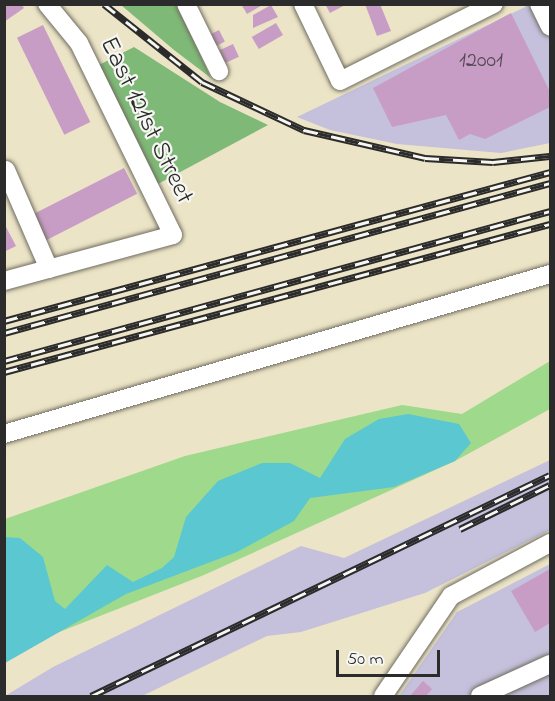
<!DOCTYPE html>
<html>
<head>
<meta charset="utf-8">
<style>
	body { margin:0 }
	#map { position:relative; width:555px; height:701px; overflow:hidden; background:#ece4c6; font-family:"Indie Flower",sans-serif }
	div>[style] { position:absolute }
	.industrial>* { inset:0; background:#c5c0db }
	.green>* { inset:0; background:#9fd98b }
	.forest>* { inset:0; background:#7fb977 }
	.water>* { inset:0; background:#5ac7d1 }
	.building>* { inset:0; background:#c89dc5; transform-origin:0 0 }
	.roads { filter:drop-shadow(0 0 2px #6f6c61) drop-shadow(0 0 2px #6f6c61) }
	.minor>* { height:18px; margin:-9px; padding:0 9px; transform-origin:9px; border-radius:9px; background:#fff }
	.rail>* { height:7px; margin-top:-3.5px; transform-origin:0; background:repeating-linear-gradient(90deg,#f6f6f2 0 14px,#2b2b2b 0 28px); box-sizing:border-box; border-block:2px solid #2b2b2b }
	span { translate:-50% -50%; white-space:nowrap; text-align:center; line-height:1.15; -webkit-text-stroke:4.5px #f6f6f2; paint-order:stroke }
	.number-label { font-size:22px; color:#524852 }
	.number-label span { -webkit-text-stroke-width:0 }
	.street-label { font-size:26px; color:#2b2b2b }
	.frame { position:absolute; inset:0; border:6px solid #2b2b2b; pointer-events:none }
	.scale { position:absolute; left:336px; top:650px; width:104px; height:27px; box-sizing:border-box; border:3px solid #2b2b2b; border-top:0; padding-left:8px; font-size:18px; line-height:21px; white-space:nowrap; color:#2b2b2b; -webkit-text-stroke:4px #f6f6f2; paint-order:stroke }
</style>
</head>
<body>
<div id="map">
	<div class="industrial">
		<div style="clip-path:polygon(529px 5px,550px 5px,550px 143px,501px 153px,397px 144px,330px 130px,297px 117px)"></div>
		<div style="clip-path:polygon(550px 460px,550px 530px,425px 593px,301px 632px,267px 636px,142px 696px,5px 696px,53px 667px,301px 546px,344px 558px)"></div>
		<div style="clip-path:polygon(550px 564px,550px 696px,399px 696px,457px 612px)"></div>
	</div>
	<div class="green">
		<div style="clip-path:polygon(550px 361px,550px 409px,455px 461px,204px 575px,39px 640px,5px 661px,5px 519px,185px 456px,402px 405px,462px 414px)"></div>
	</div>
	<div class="forest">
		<div style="clip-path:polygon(121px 5px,177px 5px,211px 78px,174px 50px)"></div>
		<div style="clip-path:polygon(134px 47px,220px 102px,268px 125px,156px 185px,97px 66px)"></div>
	</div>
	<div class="water">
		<div style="clip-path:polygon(408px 414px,459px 424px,471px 443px,455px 461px,394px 487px,310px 498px,294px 521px,237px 552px,126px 594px,5px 663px,5px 537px,20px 538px,43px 557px,55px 601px,65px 609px,107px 565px,133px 582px,162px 568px,174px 557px,186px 517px,218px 481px,262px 463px,290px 463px,320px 478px,345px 439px,379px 419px)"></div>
	</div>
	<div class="building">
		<div style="clip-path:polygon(4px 4px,21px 4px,24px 8px,4px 22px)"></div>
		<div style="clip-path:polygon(241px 4px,264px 4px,247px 14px)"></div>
		<div style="clip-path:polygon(325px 4px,347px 4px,330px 13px)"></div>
		<div style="clip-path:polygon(365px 4px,380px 4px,391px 31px,377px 36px)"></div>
		<div style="clip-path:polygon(271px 5px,278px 17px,253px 28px,253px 15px)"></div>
		<div style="clip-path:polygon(511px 13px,550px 92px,550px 107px,485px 139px,470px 134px,459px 140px,446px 115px,392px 127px,373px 88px)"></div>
		<div style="left:276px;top:23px;width:14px;height:28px;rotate:60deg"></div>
		<div style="left:43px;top:25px;width:108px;height:29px;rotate:64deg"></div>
		<div style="left:219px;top:30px;width:13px;height:15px;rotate:63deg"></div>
		<div style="left:233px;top:44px;width:14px;height:15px;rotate:65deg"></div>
		<div style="left:124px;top:168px;width:29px;height:106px;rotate:63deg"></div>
		<div style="clip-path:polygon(4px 223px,16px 246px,4px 252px)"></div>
		<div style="clip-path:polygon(550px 569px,550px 623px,535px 632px,511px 591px)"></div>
		<div style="clip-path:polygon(423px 681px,432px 689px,426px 696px,410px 696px)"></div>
	</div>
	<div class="roads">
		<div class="minor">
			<div style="left:186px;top:4px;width:75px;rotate:63.8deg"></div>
			<div style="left:303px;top:4px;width:85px;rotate:64.3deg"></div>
			<div style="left:340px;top:81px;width:172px;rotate:-26.6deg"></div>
			<div style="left:539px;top:4px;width:25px;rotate:64deg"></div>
			<div style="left:6px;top:170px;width:108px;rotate:66.5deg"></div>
			<div style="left:4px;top:281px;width:175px;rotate:-15.2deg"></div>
			<div style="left:173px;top:235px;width:214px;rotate:-116.1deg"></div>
			<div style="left:79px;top:43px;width:50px;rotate:-129.4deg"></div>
			<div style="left:4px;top:434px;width:569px;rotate:-16.33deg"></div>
			<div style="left:383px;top:696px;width:121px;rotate:-55.8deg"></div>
			<div style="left:451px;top:596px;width:112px;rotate:-28.2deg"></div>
			<div style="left:480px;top:696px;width:77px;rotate:-24.6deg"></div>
		</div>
	</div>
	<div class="rail">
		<div style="left:104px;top:4px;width:125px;rotate:38.5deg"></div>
		<div style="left:202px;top:82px;width:113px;rotate:25.2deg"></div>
		<div style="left:304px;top:130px;width:124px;rotate:13deg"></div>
		<div style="left:425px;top:158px;width:68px;rotate:3.4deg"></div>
		<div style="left:493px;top:162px;width:57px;rotate:-6deg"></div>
		<div style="left:4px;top:321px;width:566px;rotate:-15.26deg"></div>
		<div style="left:4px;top:333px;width:566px;rotate:-15.36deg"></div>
		<div style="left:4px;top:361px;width:566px;rotate:-15.36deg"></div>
		<div style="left:4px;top:372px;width:566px;rotate:-15.17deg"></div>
		<div style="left:460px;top:529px;width:100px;rotate:-26.1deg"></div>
		<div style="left:91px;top:696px;width:509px;rotate:-25.71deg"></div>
	</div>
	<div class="number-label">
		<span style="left:481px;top:62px">12001</span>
	</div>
	<div class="street-label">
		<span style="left:145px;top:121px;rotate:64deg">East 121st Street</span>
	</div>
	<div class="frame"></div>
	<div class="scale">50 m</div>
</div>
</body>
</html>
